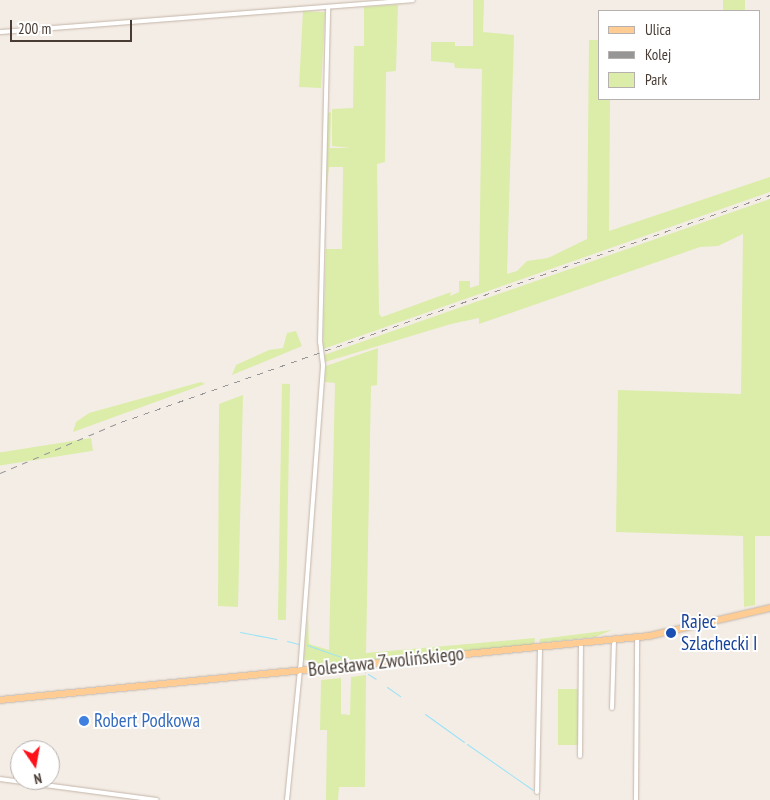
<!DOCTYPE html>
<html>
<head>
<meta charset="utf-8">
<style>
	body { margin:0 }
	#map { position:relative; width:770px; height:800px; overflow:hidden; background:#f4ede5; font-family:"PT Sans Narrow",sans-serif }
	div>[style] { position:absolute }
	.green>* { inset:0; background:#dbeda9; transform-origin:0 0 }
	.stream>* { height:1px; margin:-0.5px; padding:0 0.5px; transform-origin:0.5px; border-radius:0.5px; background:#9ae3f8 }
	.roads { filter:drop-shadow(0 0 1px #c4b5a9) drop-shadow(0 0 1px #c4b5a9) }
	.street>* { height:4px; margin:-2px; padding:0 2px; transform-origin:2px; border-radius:2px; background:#fff }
	.primary>* { height:5.5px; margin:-2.75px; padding:0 2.75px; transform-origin:2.75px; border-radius:2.75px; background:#ffcc93 }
	.rail>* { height:1px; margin-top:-0.5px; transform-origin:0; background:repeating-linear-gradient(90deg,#969696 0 6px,transparent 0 12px) }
	.dots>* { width:14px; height:14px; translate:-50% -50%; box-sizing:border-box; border:2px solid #fff; border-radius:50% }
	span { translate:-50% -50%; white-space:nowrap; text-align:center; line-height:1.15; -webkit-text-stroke:4px #fff; paint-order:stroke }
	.transit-label { font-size:19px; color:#164399 }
	.left { translate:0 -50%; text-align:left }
	.street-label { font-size:19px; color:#483c34 }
	.shop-label { font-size:19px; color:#366cbe }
	.legend { position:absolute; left:598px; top:10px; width:162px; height:90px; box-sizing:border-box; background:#fff; border:1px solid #b6b1ae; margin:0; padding:6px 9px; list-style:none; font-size:15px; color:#483c34 }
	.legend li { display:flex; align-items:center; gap:10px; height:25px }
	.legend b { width:25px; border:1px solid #b6b1ae }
	.north { position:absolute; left:10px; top:740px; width:50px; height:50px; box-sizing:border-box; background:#fff; border:1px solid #b6b1ae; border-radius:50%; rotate:168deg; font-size:14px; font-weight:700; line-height:20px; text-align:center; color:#483c34 }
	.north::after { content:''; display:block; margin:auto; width:18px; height:22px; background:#ff111a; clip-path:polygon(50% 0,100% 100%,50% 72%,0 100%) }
	.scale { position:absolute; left:10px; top:20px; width:122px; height:22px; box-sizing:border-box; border:2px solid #483c34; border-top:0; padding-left:6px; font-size:15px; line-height:18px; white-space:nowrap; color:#483c34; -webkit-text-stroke:4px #fff; paint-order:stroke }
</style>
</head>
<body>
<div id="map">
	<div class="green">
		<div style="clip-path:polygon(473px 0,484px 0,483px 32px,514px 35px,507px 274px,517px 271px,527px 261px,548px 258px,587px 239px,589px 40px,599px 40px,599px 99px,610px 99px,609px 231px,770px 177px,770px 192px,323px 349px,326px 249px,342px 249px,343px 167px,329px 167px,326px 196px,328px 113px,331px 112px,330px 148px,350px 148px,332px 146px,332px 109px,353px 108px,354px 46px,364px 46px,364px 7px,407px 4px,398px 5px,396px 71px,386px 72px,385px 162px,377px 164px,379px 314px,382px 317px,451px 292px,450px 296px,459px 292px,459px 281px,470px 281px,470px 288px,479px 285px,482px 69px,455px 68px,454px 63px,431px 61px,431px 42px,455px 42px,455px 46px,473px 46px)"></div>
		<div style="left:723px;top:0;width:22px;height:11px"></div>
		<div style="left:303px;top:11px;width:22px;height:76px;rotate:3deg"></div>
		<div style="clip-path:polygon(770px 199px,770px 536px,755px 536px,755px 605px,744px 607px,743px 536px,616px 532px,618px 390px,741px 394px,743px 234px,718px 246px,700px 247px,479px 324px,479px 318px,451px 324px,325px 362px,324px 355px)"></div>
		<div style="clip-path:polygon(296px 331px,302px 346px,232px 375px,236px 365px,269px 350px,283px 348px,287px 333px)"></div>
		<div style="clip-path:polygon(378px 348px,377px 385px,371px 386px,366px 653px,535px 638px,534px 645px,315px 665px,304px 659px,308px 614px,309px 644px,329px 650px,335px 383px,325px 382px,326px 366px)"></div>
		<div style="clip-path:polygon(201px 382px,205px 384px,73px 432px,76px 422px,89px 413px)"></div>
		<div style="left:290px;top:384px;width:236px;height:8px;rotate:91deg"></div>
		<div style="clip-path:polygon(243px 395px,238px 607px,218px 606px,219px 404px)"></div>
		<div style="left:91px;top:438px;width:13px;height:99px;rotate:81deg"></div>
		<div style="clip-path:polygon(612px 630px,595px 637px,539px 643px,540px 639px)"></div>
		<div style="clip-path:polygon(366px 675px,365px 787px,339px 787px,338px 800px,326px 800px,327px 730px,320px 730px,321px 680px,341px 678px,341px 714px,350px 715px,351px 677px)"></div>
		<div style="left:558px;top:689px;width:20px;height:56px"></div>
	</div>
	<div class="stream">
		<div style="left:240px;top:632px;width:37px;rotate:11deg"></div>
		<div style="left:287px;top:641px;width:12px;rotate:14deg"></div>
		<div style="left:307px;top:645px;width:42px;rotate:19.3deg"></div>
		<div style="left:363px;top:670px;width:3px;rotate:45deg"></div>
		<div style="left:368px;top:674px;width:9px;rotate:32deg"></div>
		<div style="left:387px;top:687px;width:16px;rotate:35deg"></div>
		<div style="left:425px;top:714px;width:48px;rotate:35.7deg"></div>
		<div style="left:467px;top:744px;width:80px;rotate:34.9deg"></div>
		<div style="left:539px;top:793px;width:7px;rotate:90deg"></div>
	</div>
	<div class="roads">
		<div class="street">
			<div style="left:0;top:32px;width:414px;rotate:-4.4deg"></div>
			<div style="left:612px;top:708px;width:68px;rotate:-88.3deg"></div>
			<div style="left:580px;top:756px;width:113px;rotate:-89.5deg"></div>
			<div style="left:0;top:779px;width:158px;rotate:7.6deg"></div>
			<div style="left:537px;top:792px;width:145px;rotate:-88.8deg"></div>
			<div style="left:287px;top:800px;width:142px;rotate:-84.3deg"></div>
			<div style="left:301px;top:659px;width:295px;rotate:-85.7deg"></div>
			<div style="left:323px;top:365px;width:23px;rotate:-97deg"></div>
			<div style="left:320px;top:342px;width:335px;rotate:-88.6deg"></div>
			<div style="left:636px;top:800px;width:163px;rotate:-89.6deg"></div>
		</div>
		<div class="primary">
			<div style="left:0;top:700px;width:652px;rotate:-5.63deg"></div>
			<div style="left:649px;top:636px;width:124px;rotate:-13deg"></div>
		</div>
	</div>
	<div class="rail">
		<div style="left:0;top:473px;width:131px;rotate:-22.9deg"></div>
		<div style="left:121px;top:422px;width:688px;rotate:-19.28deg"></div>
	</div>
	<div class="dots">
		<div style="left:671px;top:633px;background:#1a4fb4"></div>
		<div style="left:84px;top:721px;background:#3f7fe0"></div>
	</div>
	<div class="transit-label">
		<span class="left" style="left:681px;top:633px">Rajec<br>Szlachecki I</span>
	</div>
	<div class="street-label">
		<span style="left:386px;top:662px;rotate:-6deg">Bolesława Zwolińskiego</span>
	</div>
	<div class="shop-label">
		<span class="left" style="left:94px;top:721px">Robert Podkowa</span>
	</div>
	<ul class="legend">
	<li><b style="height:6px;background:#ffcc93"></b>Ulica</li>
	<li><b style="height:6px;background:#969696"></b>Kolej</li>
	<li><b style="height:14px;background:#dbeda9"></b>Park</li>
	</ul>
	<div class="north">N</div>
	<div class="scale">200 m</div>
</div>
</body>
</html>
